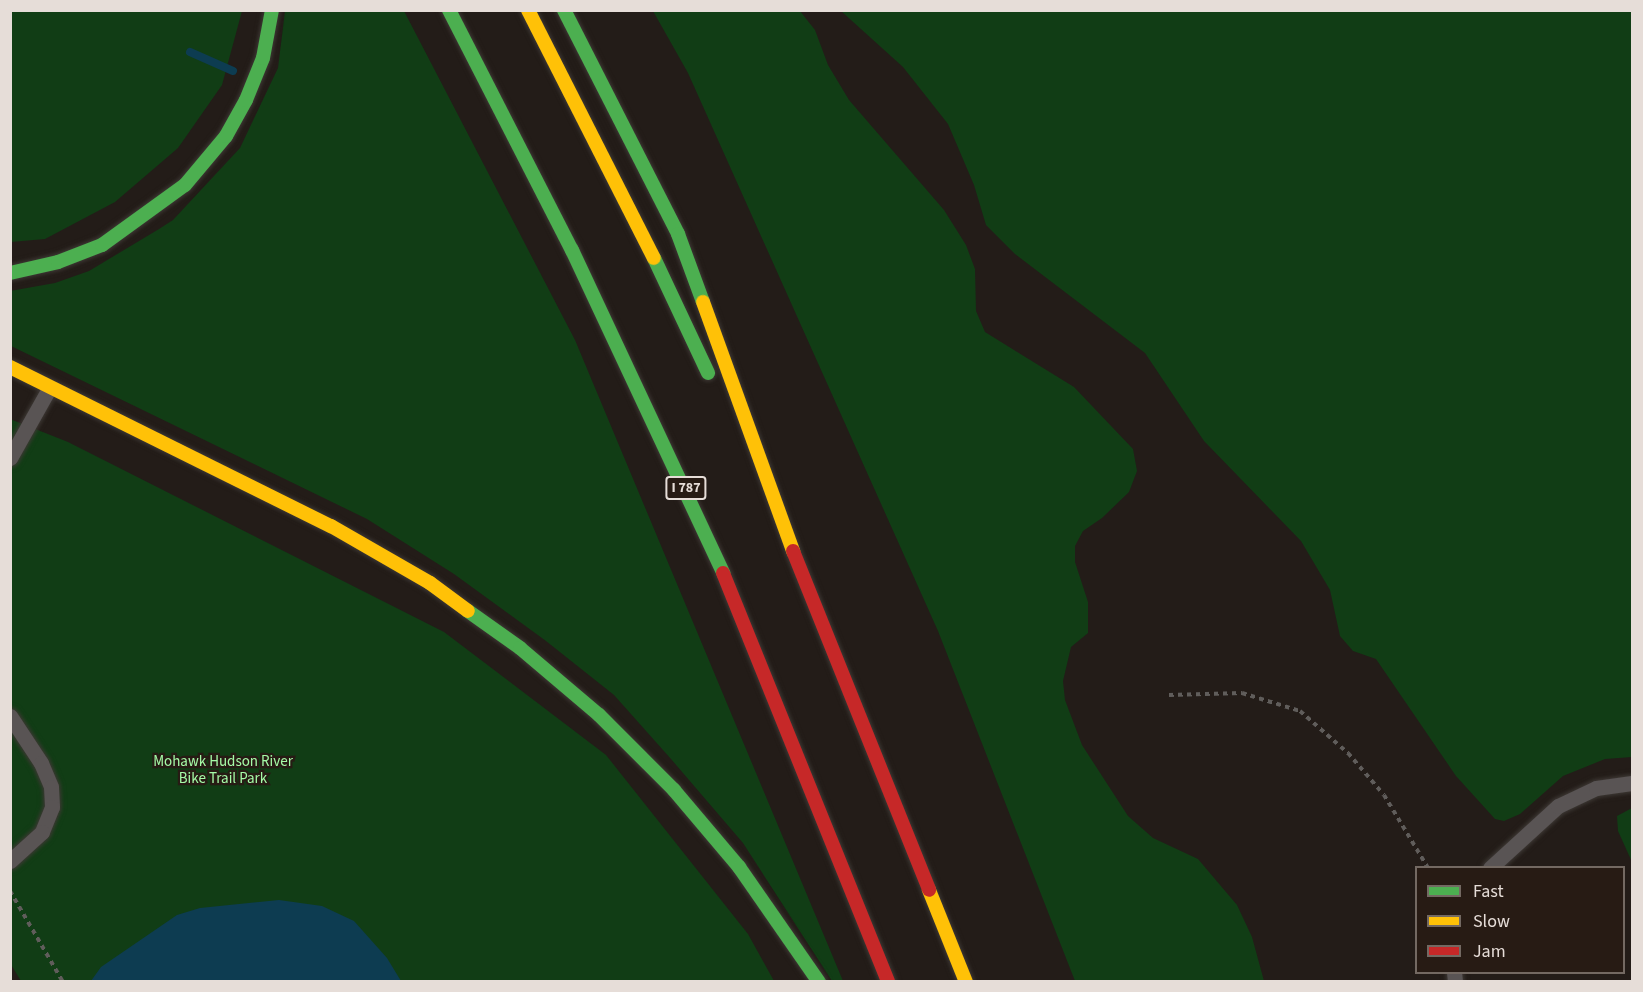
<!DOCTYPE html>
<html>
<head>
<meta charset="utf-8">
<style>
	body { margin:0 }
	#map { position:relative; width:1643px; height:992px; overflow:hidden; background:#231c18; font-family:"Source Sans 3",sans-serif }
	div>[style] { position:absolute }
	.green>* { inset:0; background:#113d15 }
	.water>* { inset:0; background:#0d3c51 }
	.stream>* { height:8px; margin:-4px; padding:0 4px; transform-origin:4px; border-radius:4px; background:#0d3c51 }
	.path>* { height:4px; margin-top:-2px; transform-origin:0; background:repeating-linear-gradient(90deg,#605d5b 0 4.5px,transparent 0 9px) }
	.roads { filter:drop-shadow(0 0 2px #3d3834) drop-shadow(0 0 2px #3d3834) }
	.lane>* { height:15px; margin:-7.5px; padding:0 7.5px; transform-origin:7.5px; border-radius:7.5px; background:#595454 }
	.fast>* { height:14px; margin:-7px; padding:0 7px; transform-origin:7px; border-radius:7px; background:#4caf50 }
	.slow>* { height:14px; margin:-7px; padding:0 7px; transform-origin:7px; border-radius:7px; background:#ffc107 }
	.jam>* { height:14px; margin:-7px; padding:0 7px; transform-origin:7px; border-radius:7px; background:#c62828 }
	span { translate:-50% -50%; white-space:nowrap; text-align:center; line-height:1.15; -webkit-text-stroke:4.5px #271b14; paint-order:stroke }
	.shield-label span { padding:2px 4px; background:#271b14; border:2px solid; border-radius:4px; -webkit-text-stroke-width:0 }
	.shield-label { font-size:14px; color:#e6ddd8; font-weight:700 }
	.park-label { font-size:15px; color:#a5fba7 }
	.frame { position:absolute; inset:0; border:12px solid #e6ddd8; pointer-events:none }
	.legend { position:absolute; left:1415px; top:866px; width:210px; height:108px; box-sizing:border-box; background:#271b14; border:2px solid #736962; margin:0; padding:8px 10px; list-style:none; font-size:18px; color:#e6ddd8 }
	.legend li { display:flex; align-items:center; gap:12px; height:30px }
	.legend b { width:30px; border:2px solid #736962 }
</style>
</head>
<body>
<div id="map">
	<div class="green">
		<div style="clip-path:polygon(10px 11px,11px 10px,242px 11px,222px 85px,178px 148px,115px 202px,45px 239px,11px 242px)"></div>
		<div style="clip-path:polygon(285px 11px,404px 11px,575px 340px,843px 981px,832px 981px,743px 843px,671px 759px,614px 695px,546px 641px,454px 574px,367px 519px,11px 346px,10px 291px,55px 283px,89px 271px,159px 229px,173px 220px,240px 148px,278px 68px)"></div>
		<div style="clip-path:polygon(653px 11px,800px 11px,815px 30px,828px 65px,849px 100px,944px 210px,966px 245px,975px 269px,976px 311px,985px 332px,1074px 387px,1133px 449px,1137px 471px,1129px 492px,1102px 518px,1083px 531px,1075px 546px,1075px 562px,1088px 602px,1088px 633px,1071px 647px,1063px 681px,1065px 700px,1082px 745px,1128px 816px,1153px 838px,1198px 859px,1237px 905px,1252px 937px,1264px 981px,1075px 981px,938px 631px,688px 73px)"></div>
		<div style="clip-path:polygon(841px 11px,1632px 11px,1632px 757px,1605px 759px,1563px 776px,1520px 814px,1504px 821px,1495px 819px,1456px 776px,1376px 659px,1353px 651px,1340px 636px,1330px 590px,1301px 541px,1204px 441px,1145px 353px,1015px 254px,986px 225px,974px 185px,948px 124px,903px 67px)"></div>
		<div style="clip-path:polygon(10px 419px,68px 442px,444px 632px,606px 755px,748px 934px,774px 981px,21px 981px,10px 963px)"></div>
		<div style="clip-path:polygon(1632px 808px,1632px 862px,1618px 831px,1617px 816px)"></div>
	</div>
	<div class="water">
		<div style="clip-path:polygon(279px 900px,322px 906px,354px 921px,387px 958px,401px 981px,91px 981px,101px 967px,177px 915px,200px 908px)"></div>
	</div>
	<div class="stream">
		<div style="left:190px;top:52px;width:47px;rotate:23.8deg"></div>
	</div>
	<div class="path">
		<div style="left:1169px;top:695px;width:73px;rotate:-1.6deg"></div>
		<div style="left:1242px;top:693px;width:61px;rotate:17.2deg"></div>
		<div style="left:1300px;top:711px;width:64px;rotate:41.2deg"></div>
		<div style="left:1348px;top:753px;width:55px;rotate:49.4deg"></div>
		<div style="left:1384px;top:795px;width:85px;rotate:58.9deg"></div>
		<div style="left:10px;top:891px;width:105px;rotate:59.8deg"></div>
	</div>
	<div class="roads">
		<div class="lane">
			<div style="left:10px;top:458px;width:81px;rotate:-60.6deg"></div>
			<div style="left:10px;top:716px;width:56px;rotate:56.6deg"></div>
			<div style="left:41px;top:763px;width:26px;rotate:67deg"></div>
			<div style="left:51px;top:787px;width:20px;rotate:87deg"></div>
			<div style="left:52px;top:807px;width:27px;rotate:112deg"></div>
			<div style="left:42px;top:832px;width:43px;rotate:137.8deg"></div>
			<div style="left:1490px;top:868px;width:92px;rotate:-42.4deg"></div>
			<div style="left:1558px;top:806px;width:42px;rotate:-25.3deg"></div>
			<div style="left:1596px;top:788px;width:36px;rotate:-8deg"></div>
			<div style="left:1454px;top:972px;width:10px;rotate:84deg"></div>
		</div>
		<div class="fast">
			<div style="left:449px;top:10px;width:270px;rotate:62.9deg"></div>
			<div style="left:572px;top:250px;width:357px;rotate:64.9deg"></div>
			<div style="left:564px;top:10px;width:251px;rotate:63deg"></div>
			<div style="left:678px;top:234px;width:72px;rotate:69.8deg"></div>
			<div style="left:654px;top:258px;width:127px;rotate:64.8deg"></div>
			<div style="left:10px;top:273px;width:49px;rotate:-12.9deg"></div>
			<div style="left:58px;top:262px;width:47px;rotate:-21.1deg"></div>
			<div style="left:102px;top:245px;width:102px;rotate:-35.9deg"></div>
			<div style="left:185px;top:185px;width:64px;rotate:-50.1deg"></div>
			<div style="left:226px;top:136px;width:41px;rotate:-60.9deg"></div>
			<div style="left:246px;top:100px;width:45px;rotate:-68deg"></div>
			<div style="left:263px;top:58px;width:49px;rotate:-79.4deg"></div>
			<div style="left:468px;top:611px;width:64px;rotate:35.4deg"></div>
			<div style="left:520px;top:648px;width:104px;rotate:40.3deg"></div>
			<div style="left:599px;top:715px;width:106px;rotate:45deg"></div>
			<div style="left:674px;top:790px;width:101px;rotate:49.8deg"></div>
			<div style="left:739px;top:867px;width:140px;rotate:55.2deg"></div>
		</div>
		<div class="slow">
			<div style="left:528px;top:10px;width:278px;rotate:63.1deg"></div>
			<div style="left:703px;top:302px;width:265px;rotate:70.1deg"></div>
			<div style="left:10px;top:367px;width:358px;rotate:26.4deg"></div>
			<div style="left:331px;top:526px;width:114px;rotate:29.9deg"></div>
			<div style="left:430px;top:583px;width:47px;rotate:36.4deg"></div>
			<div style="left:929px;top:890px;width:99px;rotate:68.1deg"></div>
		</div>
		<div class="jam">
			<div style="left:793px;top:551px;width:365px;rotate:68.1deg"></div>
			<div style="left:723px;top:573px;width:441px;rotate:68deg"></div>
		</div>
	</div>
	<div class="shield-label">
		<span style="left:686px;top:488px">I 787</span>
	</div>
	<div class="park-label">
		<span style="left:223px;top:770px">Mohawk Hudson River<br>Bike Trail Park</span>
	</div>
	<div class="frame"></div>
	<ul class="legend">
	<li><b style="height:8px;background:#4caf50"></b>Fast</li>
	<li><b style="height:8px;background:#ffc107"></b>Slow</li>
	<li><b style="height:8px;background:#c62828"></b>Jam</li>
	</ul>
</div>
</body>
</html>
